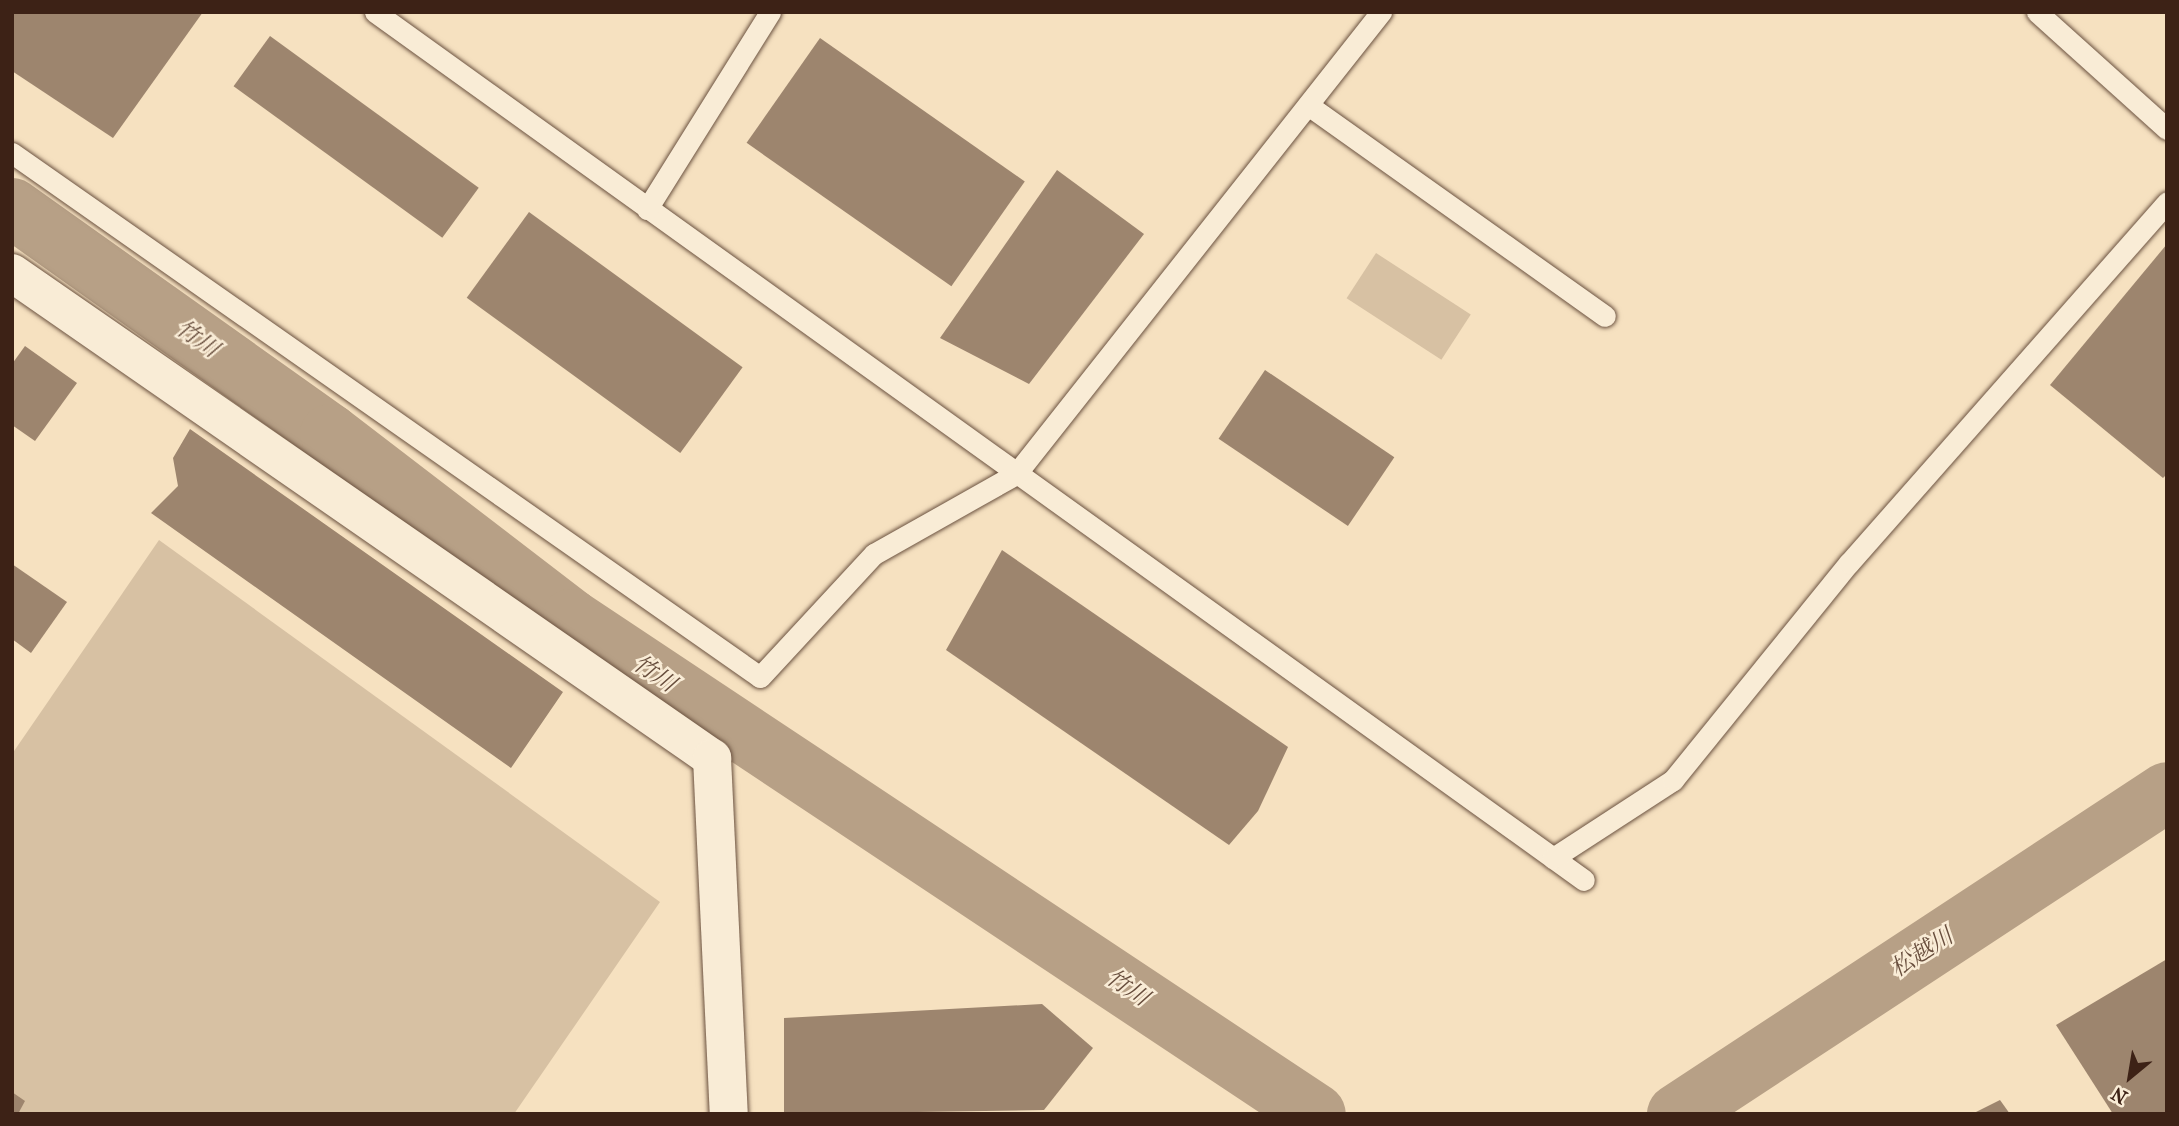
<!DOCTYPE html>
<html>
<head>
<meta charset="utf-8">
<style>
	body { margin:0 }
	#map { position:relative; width:2179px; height:1126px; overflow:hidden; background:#f6e1c0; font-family:"IM FELL French Canon","Noto Serif JP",serif }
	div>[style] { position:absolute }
	.green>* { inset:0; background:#d7c1a3; transform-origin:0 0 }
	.river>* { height:60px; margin:-30px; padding:0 30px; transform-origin:30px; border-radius:30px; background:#b7a086 }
	.building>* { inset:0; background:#9d856e; transform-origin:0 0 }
	.roads { filter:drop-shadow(0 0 2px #6b5240) drop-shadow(0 0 2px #6b5240) }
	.lane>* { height:21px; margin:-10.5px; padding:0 10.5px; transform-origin:10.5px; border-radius:10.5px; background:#f9ecd6 }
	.street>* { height:38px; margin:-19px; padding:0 19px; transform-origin:19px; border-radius:19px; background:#f9ecd6 }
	span { translate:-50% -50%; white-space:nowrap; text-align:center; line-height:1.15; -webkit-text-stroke:5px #f9ecd6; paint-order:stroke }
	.water-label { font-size:23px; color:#684e3d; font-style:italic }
	.frame { position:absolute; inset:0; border:14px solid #3d2216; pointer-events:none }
	.north { position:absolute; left:2095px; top:1042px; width:70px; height:70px; -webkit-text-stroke:5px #f9ecd6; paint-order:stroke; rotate:210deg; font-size:19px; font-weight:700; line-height:28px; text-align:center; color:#3d2216 }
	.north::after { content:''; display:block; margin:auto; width:24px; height:32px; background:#3d2216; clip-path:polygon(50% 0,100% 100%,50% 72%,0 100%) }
</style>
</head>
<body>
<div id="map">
	<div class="green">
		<div style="left:1376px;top:253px;width:113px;height:54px;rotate:33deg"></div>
		<div style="clip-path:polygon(159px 540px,660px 902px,514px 1114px,12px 1114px,12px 754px)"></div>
	</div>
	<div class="river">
		<div style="left:12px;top:208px;width:390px;rotate:35.4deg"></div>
		<div style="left:330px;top:434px;width:304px;rotate:37.5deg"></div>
		<div style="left:571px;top:619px;width:894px;rotate:33.6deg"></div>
		<div style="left:1677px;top:1114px;width:586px;rotate:-33.31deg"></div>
	</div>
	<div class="building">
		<div style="clip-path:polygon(12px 12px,203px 12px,113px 138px,12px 71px)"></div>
		<div style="left:270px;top:36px;width:258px;height:62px;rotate:36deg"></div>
		<div style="left:820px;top:38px;width:250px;height:128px;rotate:35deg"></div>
		<div style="clip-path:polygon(1057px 170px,1144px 234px,1029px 384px,940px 338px)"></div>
		<div style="left:529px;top:212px;width:264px;height:106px;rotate:36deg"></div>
		<div style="clip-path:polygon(2167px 244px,2167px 474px,2163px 478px,2050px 385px)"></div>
		<div style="clip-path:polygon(25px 346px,77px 383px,35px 441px,12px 425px,12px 364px)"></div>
		<div style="left:1265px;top:370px;width:156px;height:83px;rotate:34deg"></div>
		<div style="clip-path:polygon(190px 429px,563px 692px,511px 768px,151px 513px,178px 486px,173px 458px)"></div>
		<div style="clip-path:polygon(1002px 550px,1288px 747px,1258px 811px,1229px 845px,946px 650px)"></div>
		<div style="clip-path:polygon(12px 564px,67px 602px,31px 653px,12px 639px)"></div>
		<div style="clip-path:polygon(2167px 959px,2167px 1114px,2113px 1114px,2056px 1025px)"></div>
		<div style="clip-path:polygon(1042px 1004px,1093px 1048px,1044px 1110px,784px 1114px,784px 1018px)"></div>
		<div style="clip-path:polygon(12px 1092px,25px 1101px,18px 1114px,12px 1114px)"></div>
		<div style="clip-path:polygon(2000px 1100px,2010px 1114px,1972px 1114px)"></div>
	</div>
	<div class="roads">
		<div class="lane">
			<div style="left:375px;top:12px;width:1488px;rotate:35.68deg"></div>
			<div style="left:2037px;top:12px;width:175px;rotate:42deg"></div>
			<div style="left:1308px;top:105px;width:364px;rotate:35.4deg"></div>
			<div style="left:12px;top:153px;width:913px;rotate:35.01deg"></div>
			<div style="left:760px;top:677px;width:168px;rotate:-47.2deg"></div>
			<div style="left:874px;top:554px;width:163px;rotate:-29.4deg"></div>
			<div style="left:1016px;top:474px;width:589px;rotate:-51.69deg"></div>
			<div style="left:647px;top:209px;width:232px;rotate:-58deg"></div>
			<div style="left:1553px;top:858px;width:143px;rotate:-33deg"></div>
			<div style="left:1673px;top:780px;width:279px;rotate:-51deg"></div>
			<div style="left:1849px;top:563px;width:481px;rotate:-48.6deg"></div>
		</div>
		<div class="street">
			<div style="left:12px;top:273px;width:852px;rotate:34.72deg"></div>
			<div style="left:712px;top:758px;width:356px;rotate:87.3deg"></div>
		</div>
	</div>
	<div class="water-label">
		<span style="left:197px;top:339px;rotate:35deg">竹川</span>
		<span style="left:654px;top:674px;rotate:34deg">竹川</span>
		<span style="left:1922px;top:953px;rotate:-33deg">松越川</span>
		<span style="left:1127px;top:988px;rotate:34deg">竹川</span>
	</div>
	<div class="frame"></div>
	<div class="north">N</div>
</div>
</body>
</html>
